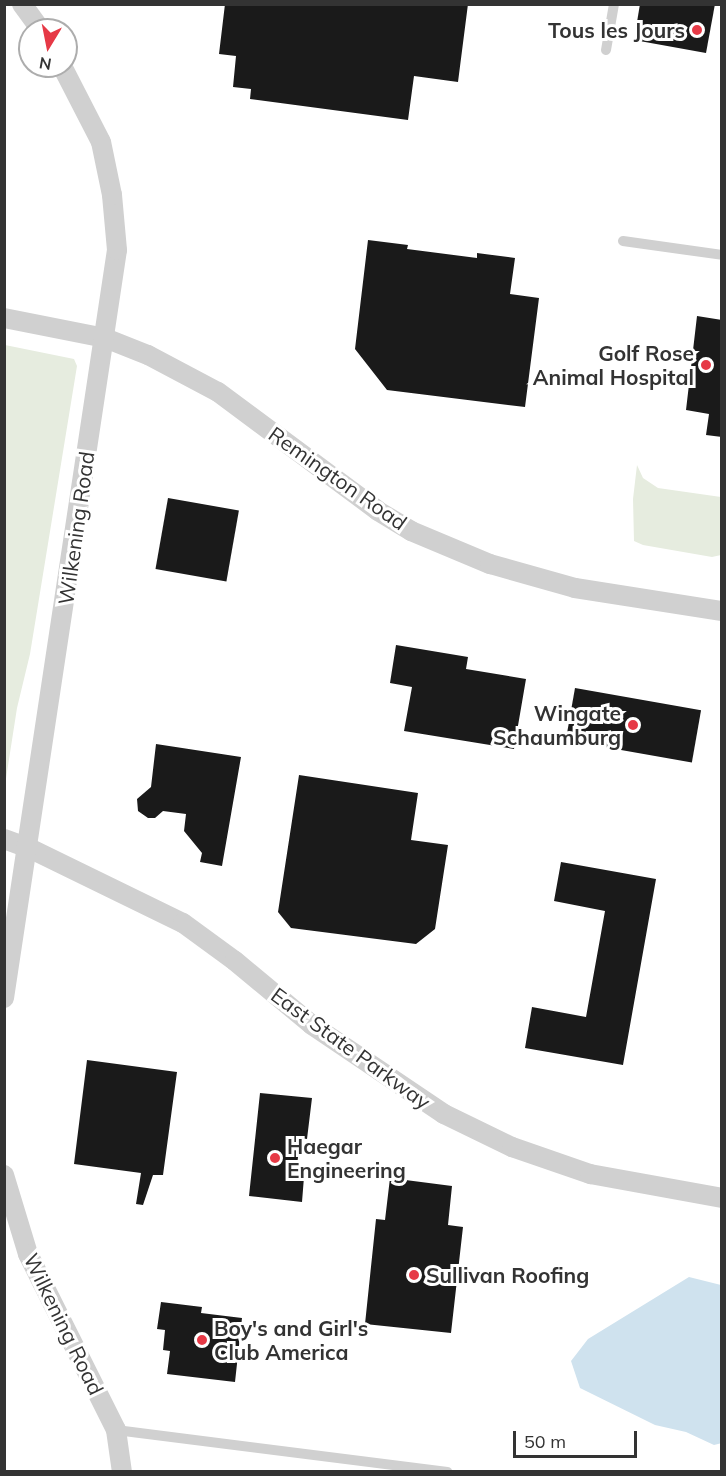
<!DOCTYPE html>
<html>
<head>
<meta charset="utf-8">
<style>
	body { margin:0 }
	#map { position:relative; width:726px; height:1476px; overflow:hidden; background:#fff; font-family:Mulish,sans-serif }
	div>[style] { position:absolute }
	.green>* { inset:0; background:#e6ecdf }
	.water>* { inset:0; background:#cfe2ee }
	.building>* { inset:0; background:#1a1a1a; transform-origin:0 0 }
	.lane>* { height:10px; margin:-5px; padding:0 5px; transform-origin:5px; border-radius:5px; background:#d0d0d0 }
	.street>* { height:20px; margin:-10px; padding:0 10px; transform-origin:10px; border-radius:10px; background:#d0d0d0 }
	.dots>* { width:16px; height:16px; translate:-50% -50%; box-sizing:border-box; border:3px solid #fff; border-radius:50% }
	span { translate:-50% -50%; white-space:nowrap; text-align:center; line-height:1.15; -webkit-text-stroke:6px #fff; paint-order:stroke }
	.poi-label { font-size:21px; color:#333; font-weight:700 }
	.right { translate:-100% -50%; text-align:right }
	.left { translate:0 -50%; text-align:left }
	.street-label { font-size:21px; color:#333 }
	.frame { position:absolute; inset:0; border:6px solid #333; pointer-events:none }
	.north { position:absolute; left:18px; top:18px; width:60px; height:60px; box-sizing:border-box; background:#fff; border:2px solid #adadad; border-radius:50%; rotate:190deg; font-size:16px; font-weight:700; line-height:24px; text-align:center; color:#333 }
	.north::after { content:''; display:block; margin:auto; width:21px; height:27px; background:#e63946; clip-path:polygon(50% 0,100% 100%,50% 72%,0 100%) }
	.scale { position:absolute; left:513px; top:1431px; width:124px; height:27px; box-sizing:border-box; border:3px solid #333; border-top:0; padding-left:8px; font-size:18px; line-height:21px; white-space:nowrap; color:#333; -webkit-text-stroke:4px #fff; paint-order:stroke }
</style>
</head>
<body>
<div id="map">
	<div class="green">
		<div style="clip-path:polygon(5px 345px,74px 359px,77px 366px,30px 654px,17px 708px,5px 785px)"></div>
		<div style="clip-path:polygon(637px 465px,643px 478px,658px 488px,721px 497px,721px 555px,712px 557px,643px 545px,634px 541px,633px 499px)"></div>
	</div>
	<div class="water">
		<div style="clip-path:polygon(689px 1277px,721px 1285px,722px 1443px,714px 1445px,686px 1432px,655px 1425px,580px 1388px,571px 1361px,588px 1339px)"></div>
	</div>
	<div class="building">
		<div style="clip-path:polygon(225px 4px,468px 4px,458px 82px,414px 76px,408px 120px,250px 99px,251px 89px,233px 87px,236px 56px,219px 54px)"></div>
		<div style="clip-path:polygon(640px 4px,715px 4px,706px 53px,634px 40px)"></div>
		<div style="clip-path:polygon(368px 240px,408px 245px,407px 249px,477px 258px,477px 253px,515px 258px,510px 294px,539px 298px,525px 407px,387px 390px,355px 349px)"></div>
		<div style="clip-path:polygon(697px 316px,722px 320px,722px 437px,706px 435px,709px 414px,686px 410px)"></div>
		<div style="left:168px;top:498px;width:72px;height:72px;rotate:10deg"></div>
		<div style="clip-path:polygon(396px 645px,468px 657px,466px 669px,526px 679px,514px 749px,404px 731px,412px 687px,390px 683px)"></div>
		<div style="left:575px;top:688px;width:128px;height:53px;rotate:10deg"></div>
		<div style="clip-path:polygon(156px 744px,241px 757px,222px 866px,200px 862px,202px 853px,184px 831px,186px 814px,163px 811px,155px 818px,148px 818px,138px 811px,137px 799px,151px 787px)"></div>
		<div style="clip-path:polygon(299px 775px,418px 793px,411px 840px,448px 845px,435px 929px,416px 944px,291px 928px,278px 912px)"></div>
		<div style="clip-path:polygon(561px 862px,656px 879px,623px 1065px,525px 1048px,532px 1007px,586px 1017px,605px 911px,554px 901px)"></div>
		<div style="clip-path:polygon(87px 1060px,177px 1072px,163px 1175px,153px 1175px,143px 1205px,136px 1204px,141px 1173px,74px 1164px)"></div>
		<div style="clip-path:polygon(260px 1093px,312px 1098px,307px 1139px,300px 1138px,296px 1176px,304px 1177px,302px 1202px,249px 1196px)"></div>
		<div style="clip-path:polygon(390px 1178px,452px 1186px,448px 1225px,463px 1227px,451px 1333px,365px 1324px,376px 1219px,385px 1220px)"></div>
		<div style="clip-path:polygon(161px 1302px,202px 1307px,201px 1313px,242px 1318px,235px 1382px,167px 1374px,170px 1351px,163px 1350px,165px 1330px,157px 1329px)"></div>
	</div>
	<div class="lane">
		<div style="left:606px;top:50px;width:47px;rotate:-80.1deg"></div>
		<div style="left:623px;top:241px;width:100px;rotate:8deg"></div>
		<div style="left:116px;top:1430px;width:334px;rotate:7.2deg"></div>
	</div>
	<div class="street">
		<div style="left:22px;top:4px;width:32px;rotate:54deg"></div>
		<div style="left:4px;top:318px;width:103px;rotate:11.2deg"></div>
		<div style="left:105px;top:338px;width:46px;rotate:21.6deg"></div>
		<div style="left:148px;top:355px;width:79px;rotate:27.9deg"></div>
		<div style="left:218px;top:392px;width:199px;rotate:36.6deg"></div>
		<div style="left:378px;top:511px;width:39px;rotate:31deg"></div>
		<div style="left:411px;top:531px;width:86px;rotate:22.7deg"></div>
		<div style="left:490px;top:564px;width:88px;rotate:15.8deg"></div>
		<div style="left:575px;top:588px;width:149px;rotate:8.9deg"></div>
		<div style="left:4px;top:839px;width:27px;rotate:20deg"></div>
		<div style="left:29px;top:848px;width:171px;rotate:26deg"></div>
		<div style="left:183px;top:923px;width:64px;rotate:36.2deg"></div>
		<div style="left:235px;top:961px;width:100px;rotate:39.7deg"></div>
		<div style="left:312px;top:1025px;width:159px;rotate:34deg"></div>
		<div style="left:444px;top:1114px;width:76px;rotate:25.9deg"></div>
		<div style="left:512px;top:1147px;width:83px;rotate:19.1deg"></div>
		<div style="left:590px;top:1174px;width:134px;rotate:10.3deg"></div>
		<div style="left:4px;top:998px;width:756px;rotate:-81.41deg"></div>
		<div style="left:117px;top:250px;width:55px;rotate:-95.2deg"></div>
		<div style="left:112px;top:195px;width:54px;rotate:-101.7deg"></div>
		<div style="left:101px;top:142px;width:85px;rotate:-117.2deg"></div>
		<div style="left:4px;top:1175px;width:83px;rotate:73.1deg"></div>
		<div style="left:28px;top:1254px;width:197px;rotate:63.4deg"></div>
		<div style="left:116px;top:1430px;width:42px;rotate:81.9deg"></div>
	</div>
	<div class="dots">
		<div style="left:697px;top:30px;background:#e63946"></div>
		<div style="left:706px;top:365px;background:#e63946"></div>
		<div style="left:633px;top:725px;background:#e63946"></div>
		<div style="left:275px;top:1158px;background:#e63946"></div>
		<div style="left:414px;top:1275px;background:#e63946"></div>
		<div style="left:202px;top:1340px;background:#e63946"></div>
	</div>
	<div class="poi-label">
		<span class="right" style="left:685px;top:30px">Tous les Jours</span>
		<span class="right" style="left:694px;top:365px">Golf Rose<br>Animal Hospital</span>
		<span class="right" style="left:621px;top:725px">Wingate<br>Schaumburg</span>
		<span class="left" style="left:287px;top:1158px">Haegar<br>Engineering</span>
		<span class="left" style="left:426px;top:1275px">Sullivan Roofing</span>
		<span class="left" style="left:214px;top:1340px">Boy's and Girl's<br>Club America</span>
	</div>
	<div class="street-label">
		<span style="left:338px;top:478px;rotate:35deg">Remington Road</span>
		<span style="left:76px;top:528px;rotate:-82deg">Wilkening Road</span>
		<span style="left:351px;top:1048px;rotate:36deg">East State Parkway</span>
		<span style="left:64px;top:1324px;rotate:64deg">Wilkening Road</span>
	</div>
	<div class="frame"></div>
	<div class="north">N</div>
	<div class="scale">50 m</div>
</div>
</body>
</html>
